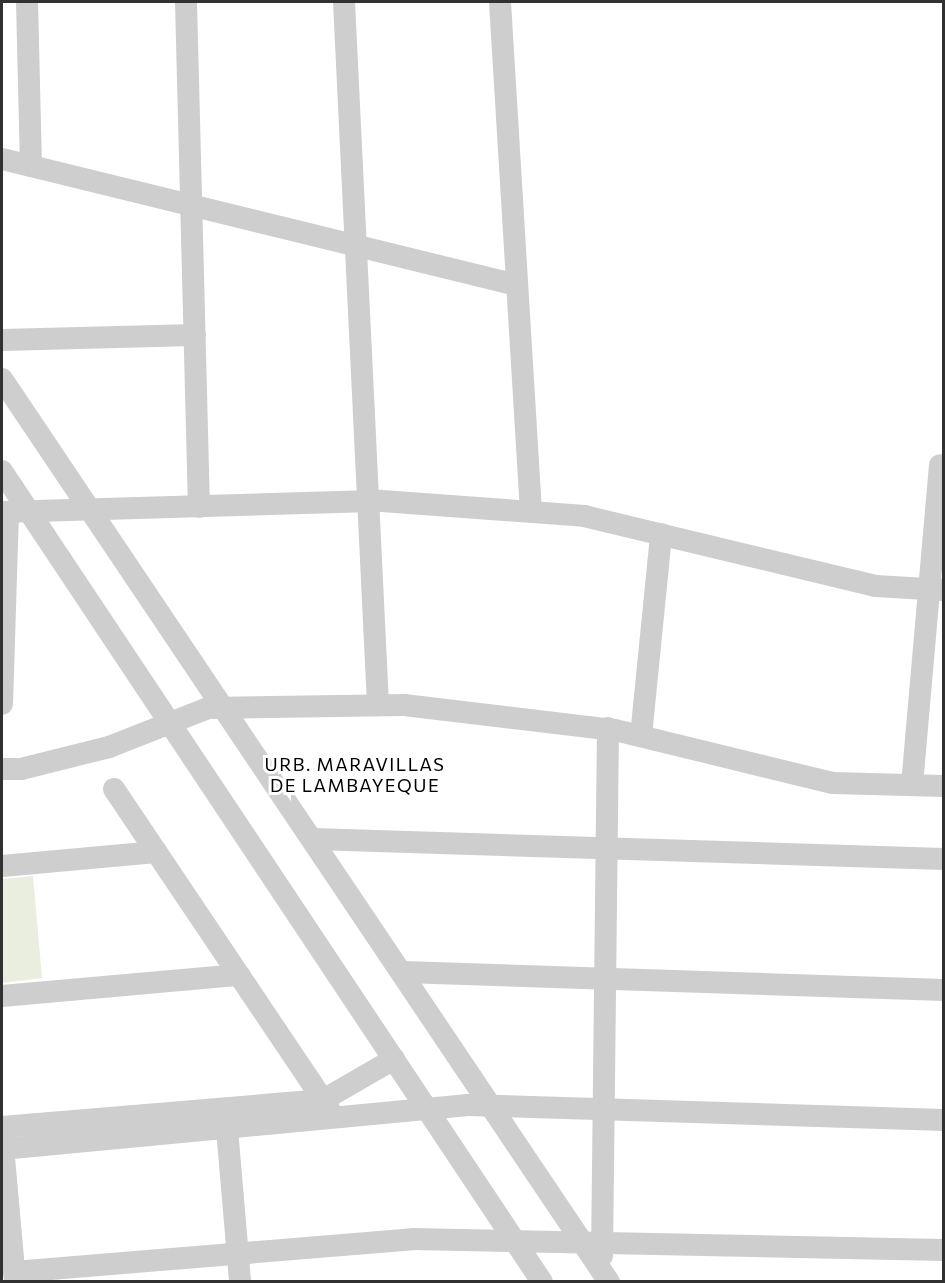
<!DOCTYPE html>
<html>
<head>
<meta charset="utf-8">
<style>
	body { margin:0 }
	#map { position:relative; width:945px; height:1283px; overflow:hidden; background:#fff; font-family:Commissioner,sans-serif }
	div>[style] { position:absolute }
	.green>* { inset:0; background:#eaeede }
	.minor>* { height:22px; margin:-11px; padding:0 11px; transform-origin:11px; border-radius:11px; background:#cecece }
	span { translate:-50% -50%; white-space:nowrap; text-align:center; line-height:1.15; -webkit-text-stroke:6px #fff; paint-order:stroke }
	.neighbourhood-label { font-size:18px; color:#000; letter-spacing:1.5px }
	.frame { position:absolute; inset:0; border:3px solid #313131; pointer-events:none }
</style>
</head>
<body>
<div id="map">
	<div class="green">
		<div style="clip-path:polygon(33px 876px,42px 978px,2px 983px,2px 879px)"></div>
	</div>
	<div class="minor">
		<div style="left:27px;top:2px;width:164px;rotate:88.6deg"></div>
		<div style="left:186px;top:2px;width:505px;rotate:88.53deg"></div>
		<div style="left:344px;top:2px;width:704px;rotate:87.23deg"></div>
		<div style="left:500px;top:2px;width:511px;rotate:86.52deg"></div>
		<div style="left:2px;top:159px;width:530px;rotate:13.75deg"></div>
		<div style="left:2px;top:340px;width:193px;rotate:-1.5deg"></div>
		<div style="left:2px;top:379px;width:1088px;rotate:56.09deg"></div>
		<div style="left:2px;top:471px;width:974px;rotate:56.34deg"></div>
		<div style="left:2px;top:512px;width:380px;rotate:-1.7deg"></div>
		<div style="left:382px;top:501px;width:203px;rotate:4.2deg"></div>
		<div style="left:584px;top:516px;width:299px;rotate:13.5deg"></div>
		<div style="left:875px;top:586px;width:69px;rotate:3.3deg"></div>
		<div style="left:2px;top:704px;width:192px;rotate:-88.2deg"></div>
		<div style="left:641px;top:736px;width:203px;rotate:-84.3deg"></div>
		<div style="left:2px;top:769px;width:19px"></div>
		<div style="left:21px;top:769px;width:91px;rotate:-14deg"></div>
		<div style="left:109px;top:747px;width:106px;rotate:-21.5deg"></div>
		<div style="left:208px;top:708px;width:196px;rotate:-0.9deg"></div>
		<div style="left:404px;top:705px;width:212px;rotate:6.8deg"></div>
		<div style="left:615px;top:730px;width:224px;rotate:13.7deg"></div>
		<div style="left:833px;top:783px;width:111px;rotate:1.5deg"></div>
		<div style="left:912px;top:785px;width:321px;rotate:-85deg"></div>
		<div style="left:114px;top:789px;width:386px;rotate:56.1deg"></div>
		<div style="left:314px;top:839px;width:630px;rotate:1.82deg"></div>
		<div style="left:2px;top:866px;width:155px;rotate:-5.2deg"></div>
		<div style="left:403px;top:972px;width:541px;rotate:1.91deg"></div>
		<div style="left:2px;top:996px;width:238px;rotate:-5.1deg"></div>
		<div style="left:2px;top:1127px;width:322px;rotate:-4.8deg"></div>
		<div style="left:323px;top:1100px;width:82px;rotate:-30deg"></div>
		<div style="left:227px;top:1129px;width:154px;rotate:85.1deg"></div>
		<div style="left:2px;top:1135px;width:148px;rotate:84.9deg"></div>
		<div style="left:2px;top:1149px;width:468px;rotate:-5.4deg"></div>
		<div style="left:468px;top:1105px;width:476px;rotate:1.8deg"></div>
		<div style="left:602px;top:1256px;width:528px;rotate:-89.35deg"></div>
		<div style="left:14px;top:1272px;width:400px;rotate:-4.7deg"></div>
		<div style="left:413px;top:1239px;width:531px;rotate:1.19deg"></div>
	</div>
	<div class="neighbourhood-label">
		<span style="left:355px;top:775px">URB. MARAVILLAS<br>DE LAMBAYEQUE</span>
	</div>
	<div class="frame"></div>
</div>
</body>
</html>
